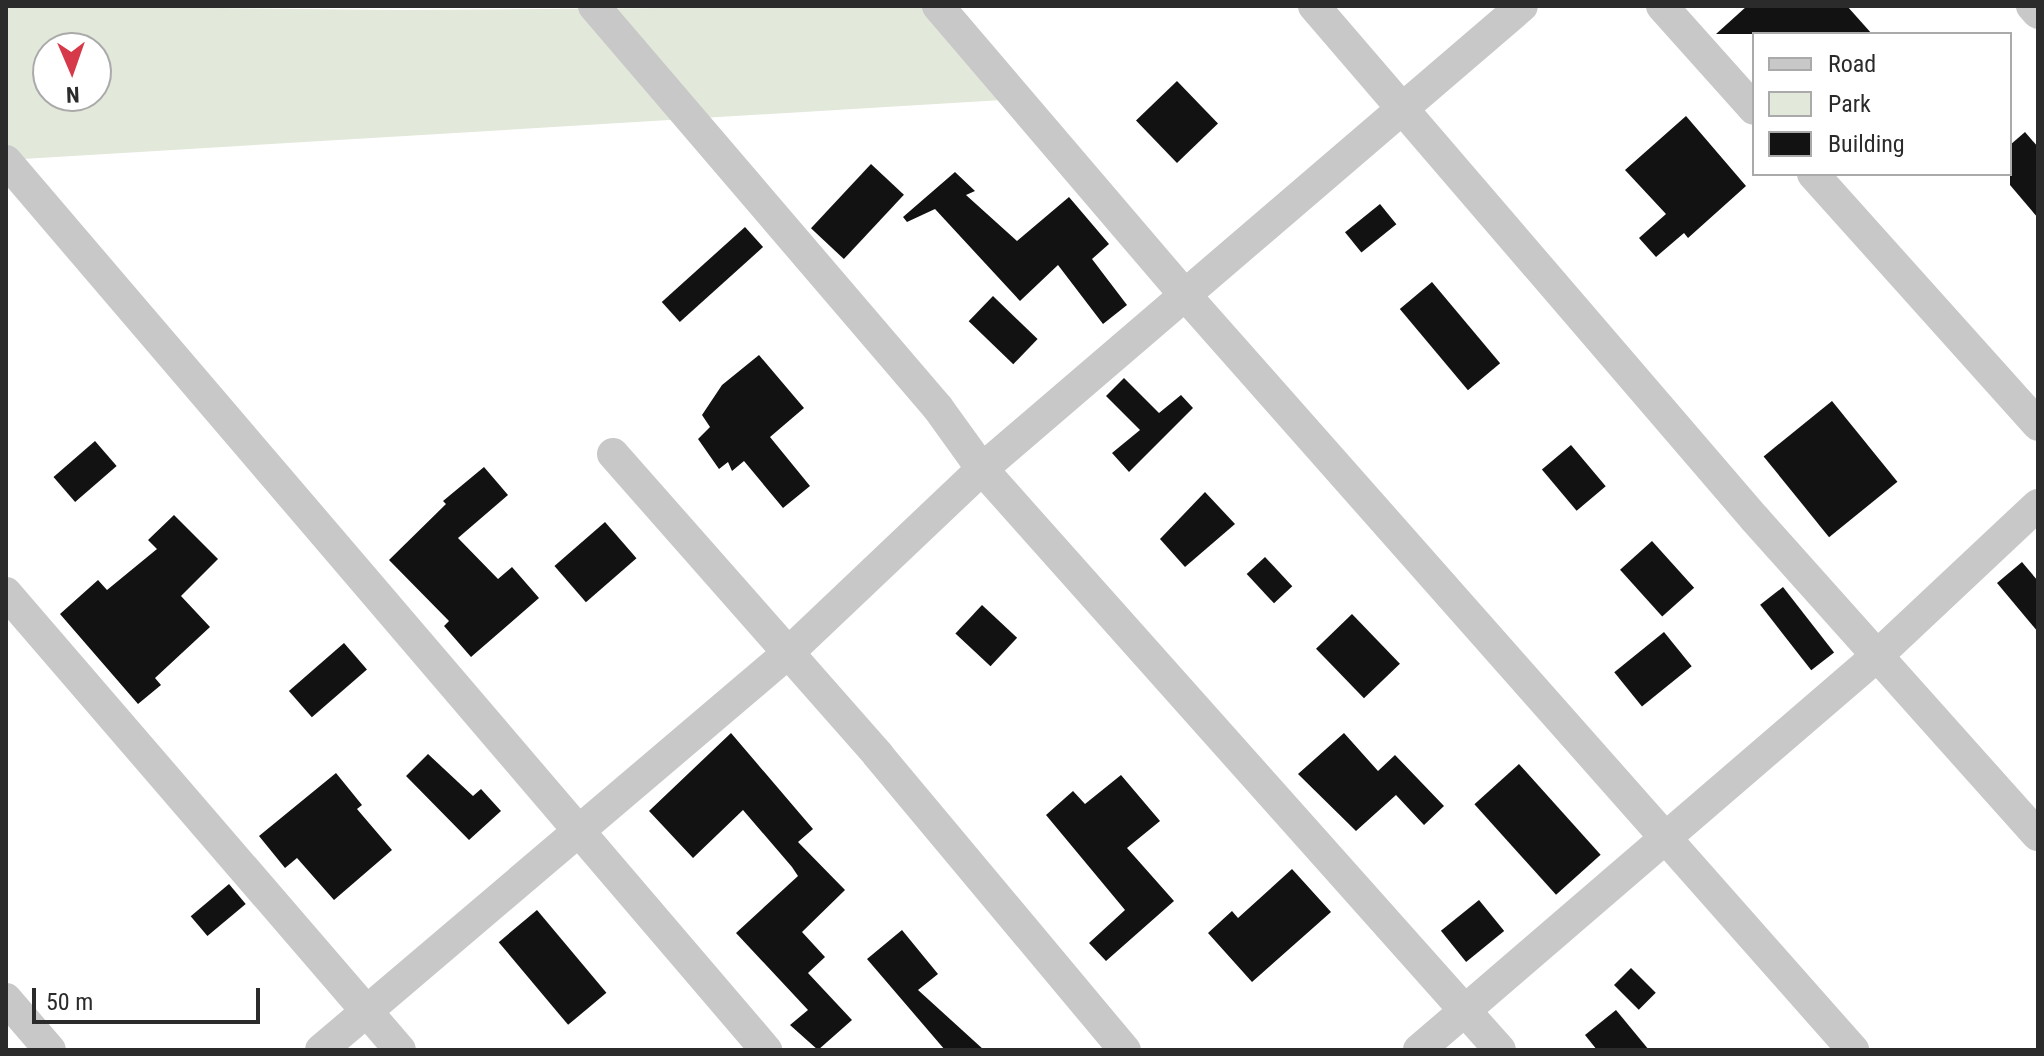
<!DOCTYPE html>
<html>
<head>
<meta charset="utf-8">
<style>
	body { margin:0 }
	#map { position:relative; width:2044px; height:1056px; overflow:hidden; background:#fff; font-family:"Roboto Condensed",sans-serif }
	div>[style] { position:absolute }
	.green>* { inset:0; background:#e2e8da }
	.building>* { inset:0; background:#121212; transform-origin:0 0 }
	.street>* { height:32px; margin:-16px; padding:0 16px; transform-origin:16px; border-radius:16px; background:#c8c8c8 }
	span { translate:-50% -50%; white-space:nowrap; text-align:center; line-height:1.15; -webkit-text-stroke:8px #fff; paint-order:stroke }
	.frame { position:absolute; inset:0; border:8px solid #2b2b2b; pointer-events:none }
	.legend { position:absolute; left:1752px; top:32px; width:260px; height:144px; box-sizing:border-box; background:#fff; border:2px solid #aaa; margin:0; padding:10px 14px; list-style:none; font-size:24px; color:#2b2b2b }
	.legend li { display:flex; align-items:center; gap:16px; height:40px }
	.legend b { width:40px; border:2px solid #aaa }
	.north { position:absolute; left:32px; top:32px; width:80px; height:80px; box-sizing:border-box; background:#fff; border:2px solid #aaa; border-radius:50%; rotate:178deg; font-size:22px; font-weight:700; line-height:32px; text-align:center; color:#2b2b2b }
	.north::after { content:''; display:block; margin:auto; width:28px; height:36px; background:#d63a4a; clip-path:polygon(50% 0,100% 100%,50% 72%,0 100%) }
	.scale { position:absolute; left:32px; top:988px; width:228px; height:36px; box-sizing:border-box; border:4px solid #2b2b2b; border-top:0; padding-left:10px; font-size:24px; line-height:28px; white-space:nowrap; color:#2b2b2b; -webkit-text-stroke:6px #fff; paint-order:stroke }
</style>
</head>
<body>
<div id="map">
	<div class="green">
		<div style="clip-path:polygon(evenodd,6px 6px,400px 10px,939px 6px,1002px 100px,6px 160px,6px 6px,48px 48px,96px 48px,96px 96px,48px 96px,48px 48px)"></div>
	</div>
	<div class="building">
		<div style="clip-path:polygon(1747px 6px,1847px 6px,1872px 34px,1716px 34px)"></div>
		<div style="left:1177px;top:81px;width:59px;height:57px;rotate:46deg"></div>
		<div style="clip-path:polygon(1686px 116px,1746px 186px,1688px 238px,1684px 233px,1656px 257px,1639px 238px,1666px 214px,1625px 170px)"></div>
		<div style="clip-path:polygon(2025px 132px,2038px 147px,2038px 218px,2010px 185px,2010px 145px)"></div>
		<div style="left:871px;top:164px;width:45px;height:88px;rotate:43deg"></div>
		<div style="clip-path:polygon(955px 172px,975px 191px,966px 195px,1017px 241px,1069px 197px,1109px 244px,1092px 259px,1127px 305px,1103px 324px,1058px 265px,1020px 301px,935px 209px,907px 222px,903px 217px)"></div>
		<div style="left:1380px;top:204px;width:26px;height:45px;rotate:51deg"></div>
		<div style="left:745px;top:227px;width:27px;height:112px;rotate:48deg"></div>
		<div style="left:1432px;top:282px;width:106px;height:42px;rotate:50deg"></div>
		<div style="left:993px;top:296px;width:62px;height:35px;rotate:44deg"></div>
		<div style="clip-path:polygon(759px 355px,804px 408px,770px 437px,810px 486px,783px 508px,744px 461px,732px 471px,728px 462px,719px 469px,698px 439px,710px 427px,702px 415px,722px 385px)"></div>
		<div style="clip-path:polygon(1124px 378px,1159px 413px,1181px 395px,1193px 408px,1129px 472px,1112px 453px,1140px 430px,1106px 396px)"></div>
		<div style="left:1832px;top:401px;width:104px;height:88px;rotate:51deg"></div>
		<div style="left:95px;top:441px;width:33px;height:55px;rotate:49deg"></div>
		<div style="left:1571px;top:445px;width:54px;height:38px;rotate:50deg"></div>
		<div style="clip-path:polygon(484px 467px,508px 495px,458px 538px,498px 579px,512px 567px,539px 598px,471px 657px,444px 626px,449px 621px,389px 560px,446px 504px,443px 501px)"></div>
		<div style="clip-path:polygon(1205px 492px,1235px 524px,1185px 567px,1160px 539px)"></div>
		<div style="clip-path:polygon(174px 515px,218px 559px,181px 596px,210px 627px,155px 678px,161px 685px,138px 704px,60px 614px,98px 580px,107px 590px,157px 549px,148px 540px)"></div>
		<div style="left:605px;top:522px;width:48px;height:67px;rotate:49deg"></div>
		<div style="left:1652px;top:541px;width:63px;height:43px;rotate:48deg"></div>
		<div style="left:1265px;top:557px;width:40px;height:25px;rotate:47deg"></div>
		<div style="clip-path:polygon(2022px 562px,2038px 581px,2038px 632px,1997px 583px)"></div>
		<div style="left:1783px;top:587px;width:83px;height:29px;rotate:52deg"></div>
		<div style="left:982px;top:605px;width:48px;height:39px;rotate:43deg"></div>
		<div style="left:1352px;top:614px;width:69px;height:50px;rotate:46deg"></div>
		<div style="left:1664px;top:632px;width:44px;height:64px;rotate:51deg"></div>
		<div style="left:344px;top:643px;width:35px;height:73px;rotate:49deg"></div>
		<div style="clip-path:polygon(731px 733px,813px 829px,798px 842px,845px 890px,802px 932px,825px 957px,808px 973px,852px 1020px,818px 1050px,790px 1025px,808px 1010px,736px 933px,798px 876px,792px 867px,743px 810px,693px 858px,649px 811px)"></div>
		<div style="clip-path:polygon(1344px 733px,1378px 771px,1395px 755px,1444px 806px,1424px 825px,1396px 795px,1356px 831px,1298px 774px)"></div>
		<div style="clip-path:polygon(428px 754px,473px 796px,481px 789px,501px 811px,469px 840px,406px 776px)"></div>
		<div style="left:1519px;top:764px;width:122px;height:60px;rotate:48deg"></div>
		<div style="clip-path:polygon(336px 773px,362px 805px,357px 809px,392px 850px,334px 900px,297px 858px,285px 868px,259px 836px)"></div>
		<div style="clip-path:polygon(1121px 775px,1160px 821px,1127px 848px,1174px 901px,1106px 961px,1089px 943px,1125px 910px,1046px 815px,1073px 791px,1085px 804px)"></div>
		<div style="clip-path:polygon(1292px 869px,1331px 912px,1252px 982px,1208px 933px,1232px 911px,1238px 918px)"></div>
		<div style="left:229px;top:884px;width:26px;height:50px;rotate:50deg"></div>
		<div style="left:1479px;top:900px;width:40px;height:49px;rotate:51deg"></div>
		<div style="left:537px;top:910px;width:108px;height:50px;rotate:50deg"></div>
		<div style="clip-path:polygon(902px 930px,938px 974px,918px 990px,984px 1050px,945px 1050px,867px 959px)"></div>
		<div style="left:1631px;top:968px;width:35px;height:24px;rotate:45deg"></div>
		<div style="clip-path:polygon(1616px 1010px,1649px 1050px,1597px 1050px,1585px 1035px)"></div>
	</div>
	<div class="street">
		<div style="left:594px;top:6px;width:529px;rotate:49.45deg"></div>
		<div style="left:938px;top:408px;width:75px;rotate:54.2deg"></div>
		<div style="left:982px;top:469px;width:778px;rotate:48.28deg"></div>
		<div style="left:938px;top:6px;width:382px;rotate:49.5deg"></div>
		<div style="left:1186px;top:296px;width:1007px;rotate:48.5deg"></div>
		<div style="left:1314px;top:6px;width:676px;rotate:49.32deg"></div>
		<div style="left:1755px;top:519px;width:424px;rotate:48.2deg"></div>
		<div style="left:1662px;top:6px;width:138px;rotate:48.2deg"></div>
		<div style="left:2032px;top:6px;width:9px;rotate:49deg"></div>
		<div style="left:6px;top:161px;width:1170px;rotate:49.47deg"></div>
		<div style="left:1813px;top:174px;width:337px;rotate:48.1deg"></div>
		<div style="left:613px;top:454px;width:401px;rotate:48.6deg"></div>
		<div style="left:878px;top:755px;width:385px;rotate:50.1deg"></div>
		<div style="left:6px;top:593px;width:603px;rotate:49.23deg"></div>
		<div style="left:6px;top:999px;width:67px;rotate:49.2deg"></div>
		<div style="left:321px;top:1050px;width:612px;rotate:-40.36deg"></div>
		<div style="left:787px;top:654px;width:269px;rotate:-43.5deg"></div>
		<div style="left:982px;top:469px;width:711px;rotate:-40.61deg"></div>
		<div style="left:1419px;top:1050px;width:606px;rotate:-40.71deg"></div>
		<div style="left:1878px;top:655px;width:219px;rotate:-43.2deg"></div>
	</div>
	<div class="frame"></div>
	<ul class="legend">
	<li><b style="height:10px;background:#c8c8c8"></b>Road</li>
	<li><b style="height:22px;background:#e2e8da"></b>Park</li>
	<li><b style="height:22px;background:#121212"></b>Building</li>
	</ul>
	<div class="north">N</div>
	<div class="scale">50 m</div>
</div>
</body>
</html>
